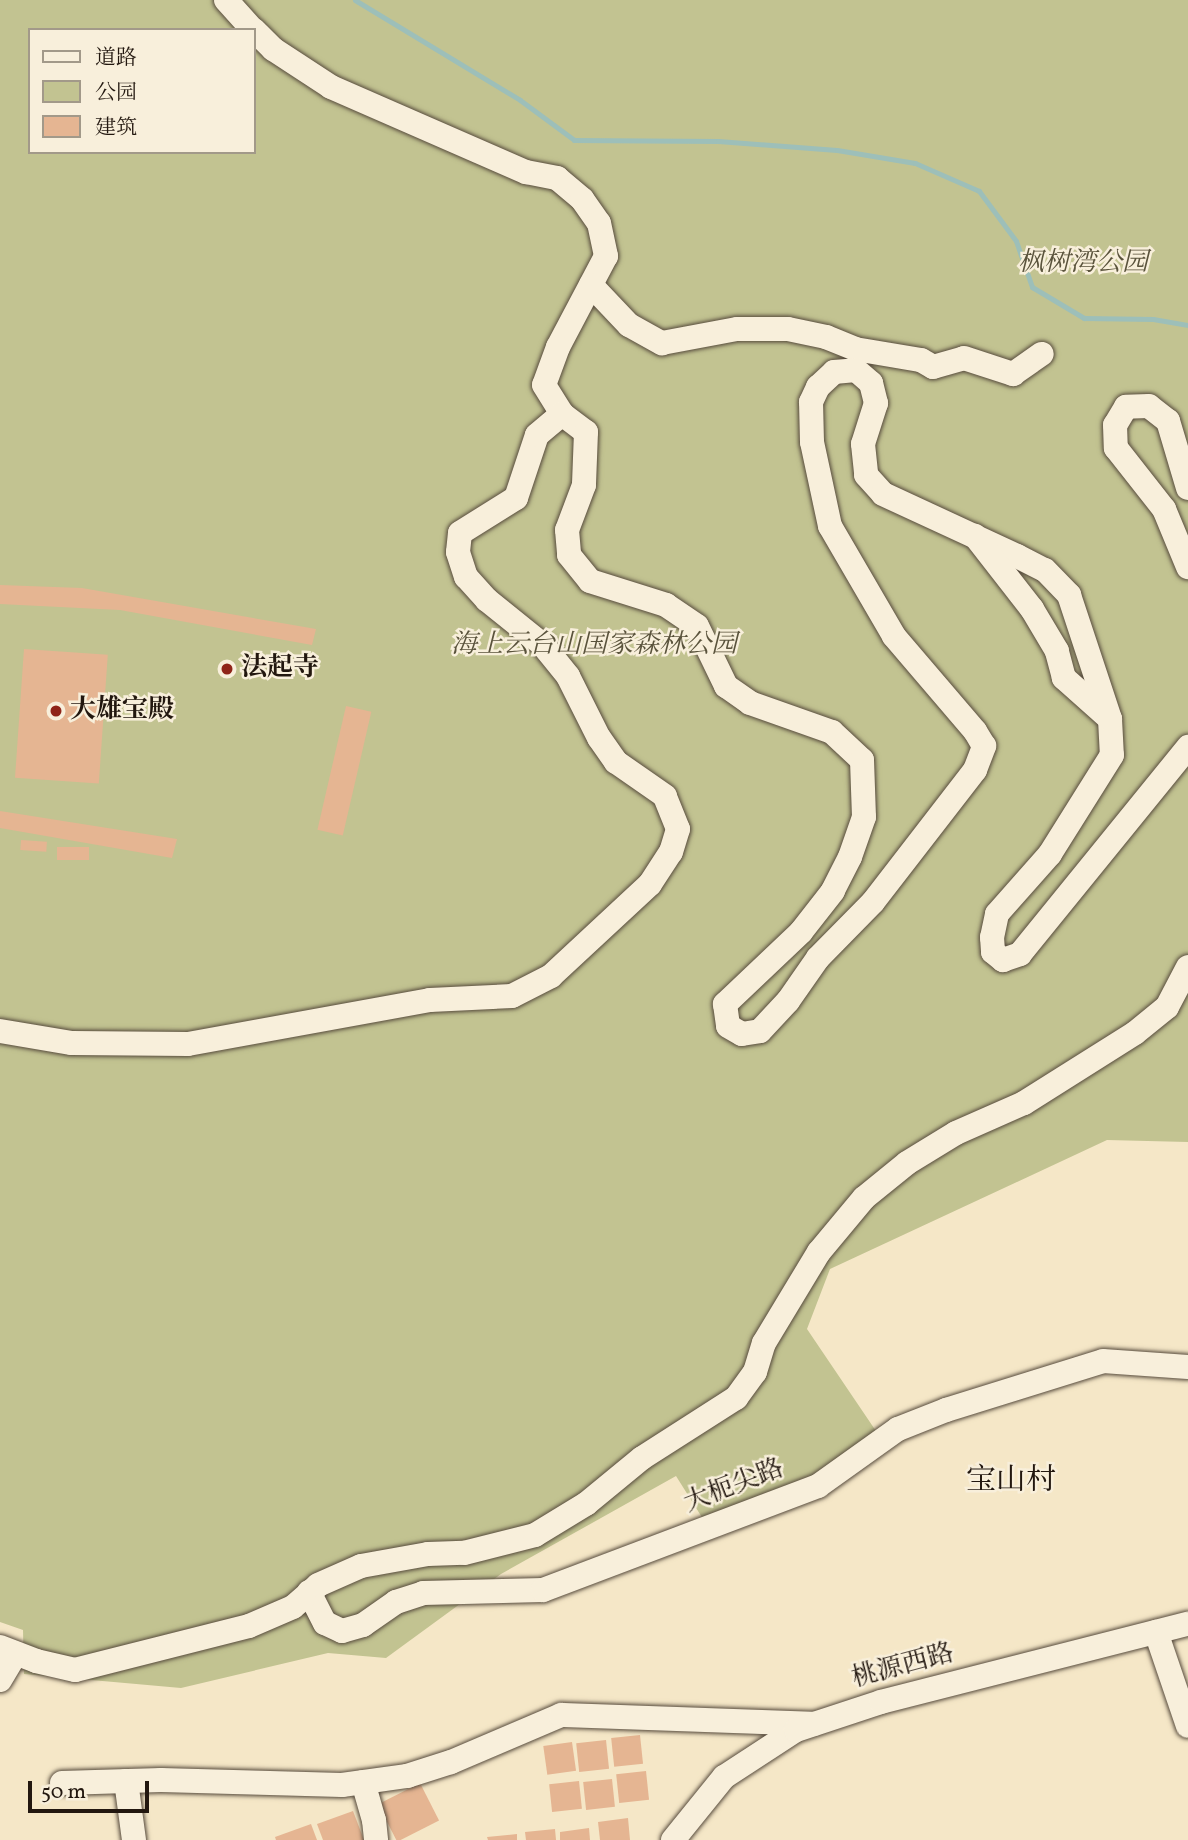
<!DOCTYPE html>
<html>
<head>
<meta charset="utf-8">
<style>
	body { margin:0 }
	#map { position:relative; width:1188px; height:1840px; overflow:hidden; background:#f5e7c7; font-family:Vollkorn,"Noto Serif SC",serif }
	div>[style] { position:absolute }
	.green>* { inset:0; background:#c2c391 }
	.stream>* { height:5px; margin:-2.5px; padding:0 2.5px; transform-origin:2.5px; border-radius:2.5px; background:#9dbfb9 }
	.building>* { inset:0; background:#e5b592; transform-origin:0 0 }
	.roads { filter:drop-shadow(0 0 2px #574b3d) drop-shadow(0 0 2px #574b3d) }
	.minor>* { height:24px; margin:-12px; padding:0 12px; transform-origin:12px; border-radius:12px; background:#f8efdb }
	.dots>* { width:19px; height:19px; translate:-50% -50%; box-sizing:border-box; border:4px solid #f8efdb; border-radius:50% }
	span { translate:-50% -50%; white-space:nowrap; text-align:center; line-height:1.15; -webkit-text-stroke:5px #f8efdb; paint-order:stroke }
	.park-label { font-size:26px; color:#5a533c; font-style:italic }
	.poi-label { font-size:26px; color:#22170f; font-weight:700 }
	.left { translate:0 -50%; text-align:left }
	.street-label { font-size:26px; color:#22170f }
	.quarter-label { font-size:30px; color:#22170f }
	.legend { position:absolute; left:28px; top:28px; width:228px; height:126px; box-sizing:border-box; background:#f8efdb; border:2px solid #a29989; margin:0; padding:9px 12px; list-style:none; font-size:21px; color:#22170f }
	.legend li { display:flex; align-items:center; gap:14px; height:35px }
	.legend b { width:35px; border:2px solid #a29989 }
	.scale { position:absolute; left:28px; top:1781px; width:121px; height:32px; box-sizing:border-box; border:4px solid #22170f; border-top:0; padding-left:9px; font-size:21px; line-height:24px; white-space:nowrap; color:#22170f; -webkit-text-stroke:5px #f8efdb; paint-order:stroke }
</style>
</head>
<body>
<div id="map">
	<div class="green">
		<div style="clip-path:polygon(evenodd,0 0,1188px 0,1188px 1142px,1107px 1140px,830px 1269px,807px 1329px,880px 1437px,715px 1538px,676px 1476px,501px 1574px,386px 1658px,328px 1653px,181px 1688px,24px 1674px,23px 1630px,0 1622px,0 0,30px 30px,254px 30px,254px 152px,30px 152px,30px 30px)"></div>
	</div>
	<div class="stream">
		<div style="left:355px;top:0;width:193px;rotate:31.2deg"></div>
		<div style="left:520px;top:100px;width:67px;rotate:36.5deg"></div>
		<div style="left:574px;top:140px;width:144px;rotate:0.4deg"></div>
		<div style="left:718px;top:141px;width:119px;rotate:4.3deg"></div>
		<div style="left:837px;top:150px;width:79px;rotate:9.5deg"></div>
		<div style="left:915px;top:163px;width:70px;rotate:23.6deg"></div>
		<div style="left:979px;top:191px;width:62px;rotate:53.5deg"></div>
		<div style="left:1016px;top:241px;width:49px;rotate:70.8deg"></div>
		<div style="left:1032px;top:287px;width:61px;rotate:30.8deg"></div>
		<div style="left:1084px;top:318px;width:69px;rotate:0.8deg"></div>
		<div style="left:1153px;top:319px;width:36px;rotate:10deg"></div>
	</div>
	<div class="building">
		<div style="clip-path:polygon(0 585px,82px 588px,316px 629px,312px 645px,120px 610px,0 604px)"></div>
		<div style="left:24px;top:649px;width:84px;height:129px;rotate:4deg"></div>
		<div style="left:346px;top:706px;width:26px;height:127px;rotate:13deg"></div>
		<div style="clip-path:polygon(0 811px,177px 839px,172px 858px,0 828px)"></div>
		<div style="left:21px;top:840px;width:26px;height:10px;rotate:4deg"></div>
		<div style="left:57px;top:847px;width:32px;height:13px"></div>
		<div style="left:640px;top:1735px;width:29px;height:29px;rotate:84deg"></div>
		<div style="left:606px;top:1740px;width:29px;height:30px;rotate:84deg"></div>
		<div style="left:572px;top:1742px;width:29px;height:29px;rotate:82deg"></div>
		<div style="left:646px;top:1771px;width:29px;height:30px;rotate:84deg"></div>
		<div style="left:612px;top:1779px;width:28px;height:29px;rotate:84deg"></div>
		<div style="left:579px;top:1781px;width:28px;height:30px;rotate:84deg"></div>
		<div style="left:420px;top:1783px;width:42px;height:47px;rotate:63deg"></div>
		<div style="clip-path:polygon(353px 1811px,364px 1840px,323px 1840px,317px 1824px)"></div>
		<div style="clip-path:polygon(628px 1818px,630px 1840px,600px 1840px,598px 1822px)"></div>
		<div style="clip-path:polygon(311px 1824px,317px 1840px,276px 1840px,275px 1837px)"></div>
		<div style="clip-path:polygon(589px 1828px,590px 1840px,560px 1840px,560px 1832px)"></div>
		<div style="clip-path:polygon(555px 1829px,556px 1840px,526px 1840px,525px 1832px)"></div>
		<div style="clip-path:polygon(517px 1834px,517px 1840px,488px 1840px,487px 1837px)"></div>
	</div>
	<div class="roads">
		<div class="minor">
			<div style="left:226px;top:0;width:40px;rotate:48deg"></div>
			<div style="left:254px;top:30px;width:27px;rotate:45deg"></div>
			<div style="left:273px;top:49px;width:69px;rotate:33.2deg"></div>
			<div style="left:331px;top:87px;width:213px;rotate:23.6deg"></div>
			<div style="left:526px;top:172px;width:32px;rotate:11deg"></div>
			<div style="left:557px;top:178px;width:33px;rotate:40deg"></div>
			<div style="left:582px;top:199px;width:29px;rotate:55deg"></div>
			<div style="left:599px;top:223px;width:34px;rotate:78deg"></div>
			<div style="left:606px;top:256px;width:103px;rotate:117.8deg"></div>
			<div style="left:558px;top:347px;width:40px;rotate:110.2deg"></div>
			<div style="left:544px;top:385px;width:34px;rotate:58deg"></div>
			<div style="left:591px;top:285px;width:55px;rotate:46.5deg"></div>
			<div style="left:629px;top:325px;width:38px;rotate:29deg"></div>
			<div style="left:662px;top:343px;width:76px;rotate:-10.6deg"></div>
			<div style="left:737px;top:329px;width:51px"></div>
			<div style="left:788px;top:329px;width:39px;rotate:12deg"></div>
			<div style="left:826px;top:337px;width:31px;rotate:22deg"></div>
			<div style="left:855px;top:349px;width:67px;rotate:9.5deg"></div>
			<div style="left:921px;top:360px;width:14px;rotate:30deg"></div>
			<div style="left:933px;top:367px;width:32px;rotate:-16deg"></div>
			<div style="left:964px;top:358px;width:52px;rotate:18.1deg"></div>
			<div style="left:1013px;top:374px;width:35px;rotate:-35deg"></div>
			<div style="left:1188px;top:488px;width:70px;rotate:-106.6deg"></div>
			<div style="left:1168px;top:421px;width:24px;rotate:-142deg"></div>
			<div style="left:1149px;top:406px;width:23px;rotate:178deg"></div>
			<div style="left:1126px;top:407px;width:21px;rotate:121deg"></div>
			<div style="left:1115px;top:425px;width:23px;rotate:88deg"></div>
			<div style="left:1116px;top:448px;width:78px;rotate:51.8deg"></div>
			<div style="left:1164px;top:509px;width:63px;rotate:67.5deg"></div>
			<div style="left:1110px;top:719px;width:36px;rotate:87deg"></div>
			<div style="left:1112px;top:755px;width:117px;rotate:122.1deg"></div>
			<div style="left:1050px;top:854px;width:80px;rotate:131.5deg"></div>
			<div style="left:997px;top:914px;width:24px;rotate:102deg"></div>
			<div style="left:992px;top:937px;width:15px;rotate:86deg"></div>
			<div style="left:993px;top:952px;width:13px;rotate:39deg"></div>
			<div style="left:1003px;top:960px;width:18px;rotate:-19deg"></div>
			<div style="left:1020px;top:954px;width:267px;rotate:-50.9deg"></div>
			<div style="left:0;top:1031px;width:73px;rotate:9.5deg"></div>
			<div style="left:72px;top:1043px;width:116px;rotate:0.5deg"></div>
			<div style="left:188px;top:1044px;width:246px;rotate:-10.3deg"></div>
			<div style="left:430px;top:1000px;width:82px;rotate:-2.8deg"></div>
			<div style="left:512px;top:996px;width:44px;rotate:-27.1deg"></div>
			<div style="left:551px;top:976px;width:135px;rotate:-42.9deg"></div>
			<div style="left:650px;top:884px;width:38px;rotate:-57deg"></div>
			<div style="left:671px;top:852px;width:24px;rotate:-73deg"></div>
			<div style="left:678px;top:829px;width:35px;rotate:-112deg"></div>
			<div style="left:665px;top:796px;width:60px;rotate:-145.2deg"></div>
			<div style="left:616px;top:762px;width:29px;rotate:-125deg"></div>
			<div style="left:599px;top:738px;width:69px;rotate:-116.6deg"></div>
			<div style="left:568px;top:676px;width:40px;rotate:-129deg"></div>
			<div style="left:543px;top:645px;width:72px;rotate:-141.2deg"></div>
			<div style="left:487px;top:600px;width:31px;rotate:-132deg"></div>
			<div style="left:466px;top:577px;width:26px;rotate:-108deg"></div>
			<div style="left:458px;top:552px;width:19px;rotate:-84deg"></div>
			<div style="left:460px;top:533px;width:66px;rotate:-32deg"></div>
			<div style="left:516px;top:498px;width:66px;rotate:-71.6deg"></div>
			<div style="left:537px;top:435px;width:33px;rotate:-40deg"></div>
			<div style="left:562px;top:414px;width:30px;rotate:37deg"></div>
			<div style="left:586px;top:432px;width:53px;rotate:92.2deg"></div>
			<div style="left:584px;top:485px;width:48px;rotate:110.7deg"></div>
			<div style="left:567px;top:530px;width:25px;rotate:85deg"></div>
			<div style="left:569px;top:555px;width:33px;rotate:51deg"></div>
			<div style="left:590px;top:581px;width:80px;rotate:17.5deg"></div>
			<div style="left:666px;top:605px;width:37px;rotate:34deg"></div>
			<div style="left:697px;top:626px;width:67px;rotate:64.2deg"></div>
			<div style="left:726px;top:686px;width:29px;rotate:35deg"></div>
			<div style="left:750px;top:703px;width:87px;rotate:19.5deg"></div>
			<div style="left:832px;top:732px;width:41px;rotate:43deg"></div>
			<div style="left:862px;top:760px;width:57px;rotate:88deg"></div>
			<div style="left:864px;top:817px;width:42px;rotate:109.3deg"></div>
			<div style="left:850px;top:857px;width:38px;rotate:117deg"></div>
			<div style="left:833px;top:891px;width:52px;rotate:128deg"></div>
			<div style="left:801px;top:932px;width:105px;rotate:136.5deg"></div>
			<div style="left:725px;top:1004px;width:22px;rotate:82deg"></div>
			<div style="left:728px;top:1026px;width:16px;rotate:30deg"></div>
			<div style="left:742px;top:1034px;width:18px;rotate:-9deg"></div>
			<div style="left:760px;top:1031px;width:41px;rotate:-47deg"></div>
			<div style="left:788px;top:1001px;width:52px;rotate:-55.1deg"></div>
			<div style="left:818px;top:958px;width:78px;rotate:-45.5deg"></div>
			<div style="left:873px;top:902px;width:167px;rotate:-52.3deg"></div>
			<div style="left:975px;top:770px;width:26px;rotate:-69deg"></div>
			<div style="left:984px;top:746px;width:17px;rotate:-121deg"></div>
			<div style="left:975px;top:731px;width:125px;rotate:-130.5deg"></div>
			<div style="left:894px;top:636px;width:127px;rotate:-120.2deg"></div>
			<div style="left:830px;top:526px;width:86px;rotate:-102.1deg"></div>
			<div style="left:812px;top:442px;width:40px;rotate:-91.4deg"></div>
			<div style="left:811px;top:402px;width:17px;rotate:-65deg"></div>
			<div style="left:818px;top:387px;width:22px;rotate:-43deg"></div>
			<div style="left:834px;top:372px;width:22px;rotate:-5deg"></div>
			<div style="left:856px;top:370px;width:20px;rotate:41deg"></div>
			<div style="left:871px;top:383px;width:21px;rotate:76deg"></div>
			<div style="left:876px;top:403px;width:43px;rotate:107.6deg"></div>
			<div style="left:863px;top:444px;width:31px;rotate:84deg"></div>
			<div style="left:866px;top:475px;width:25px;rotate:48deg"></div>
			<div style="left:883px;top:494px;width:148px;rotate:24.8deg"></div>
			<div style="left:1017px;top:556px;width:31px;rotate:27deg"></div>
			<div style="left:1045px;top:570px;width:35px;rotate:46deg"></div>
			<div style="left:1069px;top:595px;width:131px;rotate:71.7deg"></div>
			<div style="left:1110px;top:719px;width:62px;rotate:-138.3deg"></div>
			<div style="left:1064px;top:678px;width:28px;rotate:-105deg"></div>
			<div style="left:1057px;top:651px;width:49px;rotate:-120.8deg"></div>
			<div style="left:1032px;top:609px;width:93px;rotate:-128deg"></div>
			<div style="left:309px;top:1592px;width:35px;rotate:63deg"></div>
			<div style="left:325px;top:1623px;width:19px;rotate:25deg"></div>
			<div style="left:342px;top:1631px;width:22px;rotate:-16deg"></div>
			<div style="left:363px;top:1625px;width:40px;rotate:-34.9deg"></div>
			<div style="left:396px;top:1602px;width:28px;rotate:-18deg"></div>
			<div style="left:423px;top:1593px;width:120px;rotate:-1.4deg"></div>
			<div style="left:543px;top:1590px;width:294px;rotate:-20.7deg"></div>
			<div style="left:818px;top:1486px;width:98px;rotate:-35.5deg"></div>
			<div style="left:898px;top:1429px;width:52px;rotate:-21.6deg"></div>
			<div style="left:946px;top:1410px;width:164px;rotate:-17.3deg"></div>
			<div style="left:1103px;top:1361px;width:85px;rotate:4deg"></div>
			<div style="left:1156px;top:1632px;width:99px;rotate:71.2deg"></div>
			<div style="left:0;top:1647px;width:39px;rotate:21deg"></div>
			<div style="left:36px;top:1661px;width:40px;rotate:13deg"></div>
			<div style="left:75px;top:1670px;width:179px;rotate:-14.2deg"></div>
			<div style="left:249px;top:1626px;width:48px;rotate:-23.4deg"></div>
			<div style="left:293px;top:1607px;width:33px;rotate:-41deg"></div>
			<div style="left:318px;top:1585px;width:47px;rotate:-23.8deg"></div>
			<div style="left:361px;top:1566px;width:68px;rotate:-10.2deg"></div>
			<div style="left:428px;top:1554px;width:36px;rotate:-2deg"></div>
			<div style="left:464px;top:1553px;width:73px;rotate:-14.2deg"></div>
			<div style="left:535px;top:1535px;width:60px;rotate:-31.3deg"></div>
			<div style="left:586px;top:1504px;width:72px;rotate:-39.4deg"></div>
			<div style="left:642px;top:1458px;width:112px;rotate:-32.6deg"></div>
			<div style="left:736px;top:1398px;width:32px;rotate:-54deg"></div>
			<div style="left:755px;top:1372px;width:30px;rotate:-73deg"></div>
			<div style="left:764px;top:1343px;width:106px;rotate:-58.9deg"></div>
			<div style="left:819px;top:1252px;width:70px;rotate:-50.2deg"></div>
			<div style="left:864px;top:1198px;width:55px;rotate:-39.1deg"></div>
			<div style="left:907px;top:1163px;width:57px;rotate:-31.5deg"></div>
			<div style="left:956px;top:1133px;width:74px;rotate:-23.8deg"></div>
			<div style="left:1024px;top:1103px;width:131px;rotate:-32.2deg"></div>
			<div style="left:1135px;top:1033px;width:41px;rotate:-39.1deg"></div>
			<div style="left:1167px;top:1007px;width:45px;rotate:-62.3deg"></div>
			<div style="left:0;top:1680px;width:31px;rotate:-59deg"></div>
			<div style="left:126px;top:1781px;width:60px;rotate:82.3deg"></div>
			<div style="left:363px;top:1782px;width:40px;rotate:74deg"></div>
			<div style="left:374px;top:1820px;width:20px;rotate:84deg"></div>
			<div style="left:62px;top:1783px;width:99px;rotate:-1.7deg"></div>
			<div style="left:161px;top:1780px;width:181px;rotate:1.6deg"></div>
			<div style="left:342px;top:1785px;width:66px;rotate:-7.9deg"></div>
			<div style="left:407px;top:1776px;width:46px;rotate:-17.7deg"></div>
			<div style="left:451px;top:1762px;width:120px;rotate:-23.1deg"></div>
			<div style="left:561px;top:1715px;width:253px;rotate:2deg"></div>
			<div style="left:673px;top:1840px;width:81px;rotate:-51deg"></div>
			<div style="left:724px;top:1777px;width:86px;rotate:-33.1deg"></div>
			<div style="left:796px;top:1730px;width:89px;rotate:-18.2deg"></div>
			<div style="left:881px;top:1702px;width:317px;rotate:-14.3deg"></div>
		</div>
	</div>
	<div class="dots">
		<div style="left:227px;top:669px;background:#8f2418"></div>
		<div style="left:56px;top:711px;background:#8f2418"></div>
	</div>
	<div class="park-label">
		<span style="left:1083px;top:264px">枫树湾公园</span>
		<span style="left:594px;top:646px">海上云台山国家森林公园</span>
	</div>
	<div class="poi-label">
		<span class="left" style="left:241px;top:669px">法起寺</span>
		<span class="left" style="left:70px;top:711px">大雄宝殿</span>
	</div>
	<div class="street-label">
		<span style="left:734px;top:1487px;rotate:-21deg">大枙尖路</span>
		<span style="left:903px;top:1667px;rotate:-15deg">桃源西路</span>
	</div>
	<div class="quarter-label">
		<span style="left:1011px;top:1481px">宝山村</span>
	</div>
	<ul class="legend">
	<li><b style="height:9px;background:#f8efdb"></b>道路</li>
	<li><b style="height:19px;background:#c2c391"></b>公园</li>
	<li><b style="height:19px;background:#e5b592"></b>建筑</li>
	</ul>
	<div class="scale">50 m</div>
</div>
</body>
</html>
